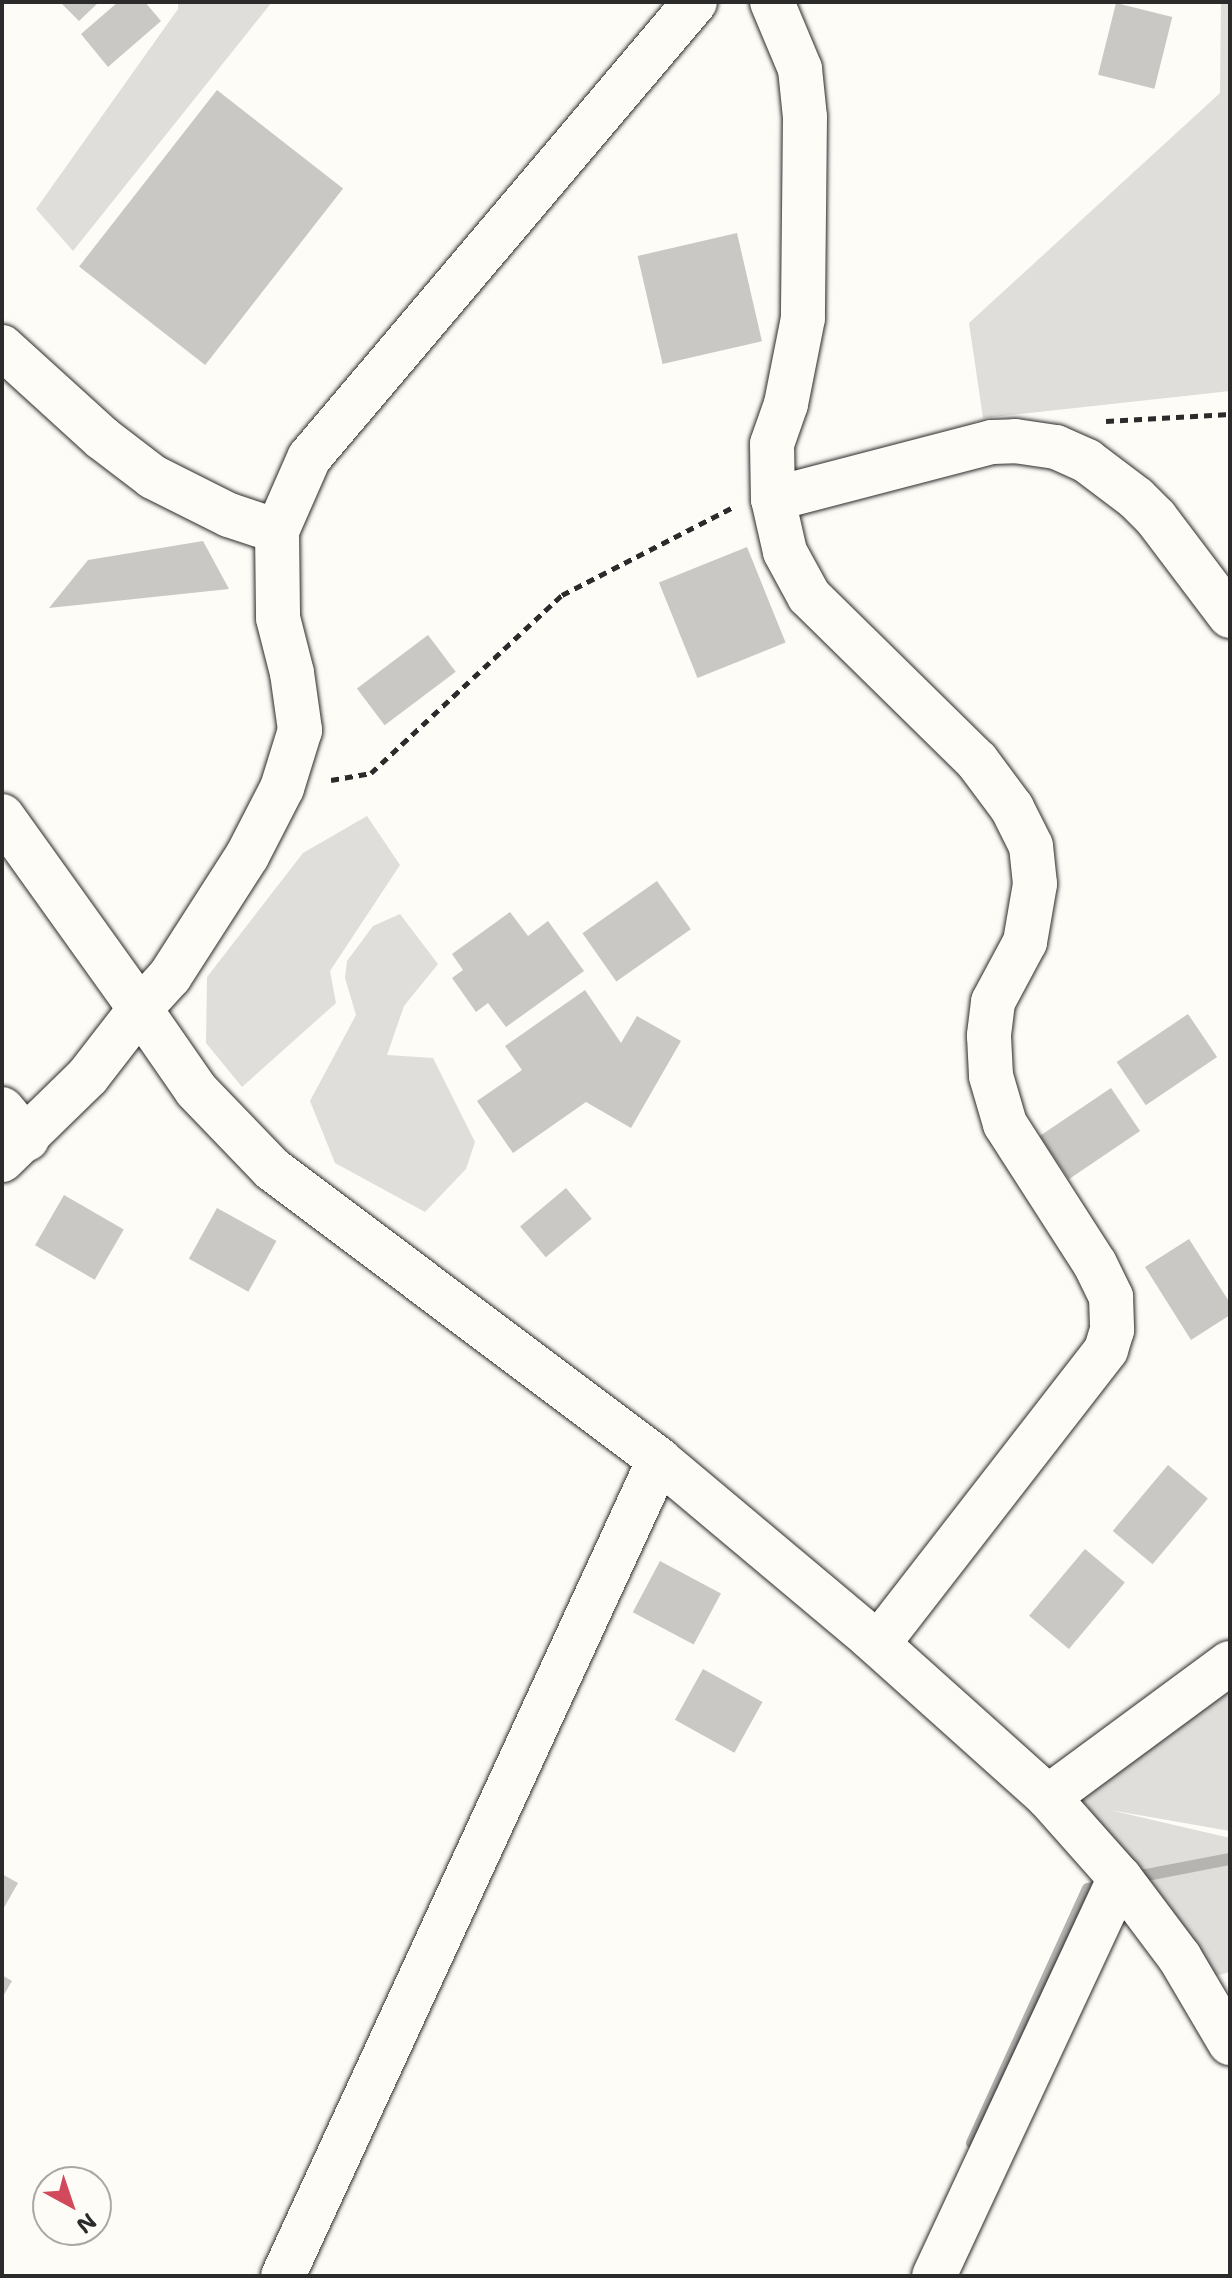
<!DOCTYPE html>
<html>
<head>
<meta charset="utf-8">
<style>
	body { margin:0 }
	#map { position:relative; width:1232px; height:2278px; overflow:hidden; background:#fdfcf7; font-family:"Shantell Sans",sans-serif }
	div>[style] { position:absolute }
	.green>* { inset:0; background:#dfdeda }
	.stream>* { height:12px; margin:-6px; padding:0 6px; transform-origin:6px; border-radius:6px; background:#b5b4b1 }
	.building>* { inset:0; background:#c9c8c4; transform-origin:0 0 }
	.path>* { height:5px; margin-top:-2.5px; transform-origin:0; background:repeating-linear-gradient(90deg,#2b2b2b 0 8px,transparent 0 14px) }
	.roads { filter:drop-shadow(0 0 2px #2b2b2b) drop-shadow(0 0 2px #2b2b2b) }
	.street>* { height:44px; margin:-22px; padding:0 22px; transform-origin:22px; border-radius:22px; background:#fdfcf7 }
	.secondary>* { height:44px; margin:-22px; padding:0 22px; transform-origin:22px; border-radius:22px; background:#fdfcf7 }
	span { translate:-50% -50%; white-space:nowrap; text-align:center; line-height:1.15; -webkit-text-stroke:8px #fdfcf7; paint-order:stroke }
	.frame { position:absolute; inset:0; border:4px solid #2b2b2b; pointer-events:none }
	.north { position:absolute; left:32px; top:2166px; width:80px; height:80px; box-sizing:border-box; background:#fdfcf7; border:2px solid #a9a8a5; border-radius:50%; rotate:140deg; font-size:22px; font-weight:700; line-height:32px; text-align:center; color:#2b2b2b }
	.north::after { content:''; display:block; margin:auto; width:28px; height:36px; background:#d1495b; clip-path:polygon(50% 0,100% 100%,50% 72%,0 100%) }
</style>
</head>
<body>
<div id="map">
	<div class="green">
		<div style="clip-path:polygon(178px 2px,272px 2px,73px 251px,36px 209px,178px 9px)"></div>
		<div style="clip-path:polygon(1221px 2px,1230px 2px,1230px 391px,983px 418px,969px 323px,1220px 93px)"></div>
		<div style="clip-path:polygon(367px 816px,400px 865px,330px 971px,336px 1003px,242px 1087px,206px 1043px,207px 977px,303px 853px)"></div>
		<div style="clip-path:polygon(400px 914px,438px 964px,404px 1006px,387px 1055px,433px 1058px,475px 1142px,466px 1169px,425px 1212px,335px 1163px,310px 1101px,356px 1015px,345px 978px,347px 961px,373px 926px)"></div>
		<div style="clip-path:polygon(1230px 1677px,1230px 1831px,1110px 1810px,1230px 1838px,1230px 1972px,1212px 1977px,1086px 1805px,1048px 1797px)"></div>
	</div>
	<div class="stream">
		<div style="left:1131px;top:1878px;width:101px;rotate:-10.9deg"></div>
		<div style="left:972px;top:2143px;width:279px;rotate:-65.5deg"></div>
		<div style="left:1088px;top:1889px;width:17px;rotate:-13deg"></div>
	</div>
	<div class="building">
		<div style="clip-path:polygon(60px 2px,99px 2px,79px 21px)"></div>
		<div style="clip-path:polygon(118px 2px,145px 2px,161px 21px,108px 67px,81px 34px)"></div>
		<div style="left:1116px;top:3px;width:58px;height:74px;rotate:14deg"></div>
		<div style="left:217px;top:90px;width:160px;height:224px;rotate:38deg"></div>
		<div style="left:737px;top:233px;width:111px;height:102px;rotate:77deg"></div>
		<div style="clip-path:polygon(203px 541px,229px 589px,49px 608px,88px 560px)"></div>
		<div style="left:747px;top:547px;width:103px;height:95px;rotate:68deg"></div>
		<div style="left:428px;top:635px;width:46px;height:89px;rotate:53deg"></div>
		<div style="left:657px;top:881px;width:59px;height:91px;rotate:55deg"></div>
		<div style="clip-path:polygon(510px 912px,528px 936px,548px 921px,584px 971px,506px 1027px,488px 1003px,476px 1012px,452px 978px,463px 970px,452px 954px)"></div>
		<div style="clip-path:polygon(585px 990px,621px 1043px,637px 1016px,681px 1041px,631px 1128px,586px 1102px,513px 1153px,477px 1101px,522px 1070px,505px 1046px)"></div>
		<div style="left:1188px;top:1014px;width:52px;height:86px;rotate:56deg"></div>
		<div style="left:1111px;top:1088px;width:52px;height:86px;rotate:56deg"></div>
		<div style="left:566px;top:1188px;width:40px;height:60px;rotate:50deg"></div>
		<div style="left:64px;top:1195px;width:69px;height:58px;rotate:30deg"></div>
		<div style="left:217px;top:1208px;width:68px;height:58px;rotate:29deg"></div>
		<div style="clip-path:polygon(1189px 1239px,1230px 1303px,1230px 1315px,1191px 1340px,1145px 1267px)"></div>
		<div style="left:1168px;top:1465px;width:52px;height:86px;rotate:40deg"></div>
		<div style="left:1085px;top:1549px;width:52px;height:87px;rotate:40deg"></div>
		<div style="left:660px;top:1561px;width:69px;height:58px;rotate:28deg"></div>
		<div style="left:703px;top:1669px;width:68px;height:58px;rotate:29deg"></div>
		<div style="clip-path:polygon(2px 1874px,18px 1883px,2px 1911px)"></div>
		<div style="clip-path:polygon(2px 1975px,12px 1981px,2px 1998px)"></div>
	</div>
	<div class="path">
		<div style="left:1106px;top:421px;width:124px;rotate:-3.2deg"></div>
		<div style="left:331px;top:780px;width:41px;rotate:-9.9deg"></div>
		<div style="left:371px;top:773px;width:261px;rotate:-43deg"></div>
		<div style="left:562px;top:595px;width:192px;rotate:-27.2deg"></div>
	</div>
	<div class="roads">
		<div class="street">
			<div style="left:772px;top:2px;width:73px;rotate:67.3deg"></div>
			<div style="left:800px;top:69px;width:48px;rotate:84.1deg"></div>
			<div style="left:805px;top:117px;width:201px;rotate:90.6deg"></div>
			<div style="left:803px;top:318px;width:88px;rotate:101.2deg"></div>
			<div style="left:786px;top:404px;width:42px;rotate:109.3deg"></div>
			<div style="left:772px;top:444px;width:55px;rotate:89deg"></div>
			<div style="left:773px;top:499px;width:54px;rotate:77.2deg"></div>
			<div style="left:785px;top:552px;width:50px;rotate:61.4deg"></div>
			<div style="left:809px;top:596px;width:235px;rotate:44.5deg"></div>
			<div style="left:977px;top:761px;width:59px;rotate:53.3deg"></div>
			<div style="left:1012px;top:808px;width:42px;rotate:63.4deg"></div>
			<div style="left:1031px;top:846px;width:38px;rotate:84deg"></div>
			<div style="left:1035px;top:884px;width:59px;rotate:99.8deg"></div>
			<div style="left:1025px;top:942px;width:68px;rotate:118.1deg"></div>
			<div style="left:993px;top:1002px;width:34px;rotate:97deg"></div>
			<div style="left:989px;top:1036px;width:40px;rotate:87.1deg"></div>
			<div style="left:991px;top:1076px;width:50px;rotate:73.7deg"></div>
			<div style="left:1005px;top:1124px;width:166px;rotate:57.3deg"></div>
			<div style="left:1095px;top:1264px;width:37px;rotate:64deg"></div>
			<div style="left:1111px;top:1297px;width:33px;rotate:88deg"></div>
			<div style="left:1112px;top:1330px;width:21px;rotate:107deg"></div>
			<div style="left:1106px;top:1350px;width:372px;rotate:127.8deg"></div>
			<div style="left:2px;top:347px;width:135px;rotate:42.3deg"></div>
			<div style="left:102px;top:438px;width:64px;rotate:37.4deg"></div>
			<div style="left:153px;top:477px;width:85px;rotate:26.6deg"></div>
			<div style="left:229px;top:515px;width:51px;rotate:18.4deg"></div>
			<div style="left:773px;top:499px;width:226px;rotate:-14.6deg"></div>
			<div style="left:992px;top:442px;width:23px;rotate:-2deg"></div>
			<div style="left:1015px;top:441px;width:41px;rotate:8.3deg"></div>
			<div style="left:1056px;top:447px;width:34px;rotate:24deg"></div>
			<div style="left:1087px;top:461px;width:61px;rotate:37.1deg"></div>
			<div style="left:1136px;top:498px;width:28px;rotate:45deg"></div>
			<div style="left:1156px;top:518px;width:123px;rotate:52.9deg"></div>
			<div style="left:2px;top:816px;width:237px;rotate:54.4deg"></div>
			<div style="left:2px;top:1109px;width:39px;rotate:50deg"></div>
			<div style="left:1048px;top:1797px;width:226px;rotate:-36.4deg"></div>
			<div style="left:283px;top:2276px;width:898px;rotate:-65.26deg"></div>
			<div style="left:934px;top:2276px;width:439px;rotate:-65deg"></div>
		</div>
		<div class="secondary">
			<div style="left:695px;top:2px;width:597px;rotate:130.25deg"></div>
			<div style="left:309px;top:458px;width:80px;rotate:113.7deg"></div>
			<div style="left:277px;top:531px;width:87px;rotate:89.3deg"></div>
			<div style="left:278px;top:618px;width:57px;rotate:75.7deg"></div>
			<div style="left:292px;top:673px;width:58px;rotate:82deg"></div>
			<div style="left:300px;top:730px;width:61px;rotate:107.2deg"></div>
			<div style="left:282px;top:788px;width:76px;rotate:117.2deg"></div>
			<div style="left:247px;top:856px;width:143px;rotate:122.7deg"></div>
			<div style="left:170px;top:976px;width:45px;rotate:132.3deg"></div>
			<div style="left:140px;top:1009px;width:98px;rotate:55.3deg"></div>
			<div style="left:196px;top:1090px;width:110px;rotate:46.1deg"></div>
			<div style="left:272px;top:1169px;width:484px;rotate:36.9deg"></div>
			<div style="left:659px;top:1460px;width:277px;rotate:40deg"></div>
			<div style="left:871px;top:1638px;width:238px;rotate:41.9deg"></div>
			<div style="left:1048px;top:1797px;width:108px;rotate:48.4deg"></div>
			<div style="left:1120px;top:1878px;width:100px;rotate:53.1deg"></div>
			<div style="left:1180px;top:1958px;width:99px;rotate:59.5deg"></div>
			<div style="left:2px;top:1160px;width:120px;rotate:-44.3deg"></div>
			<div style="left:88px;top:1076px;width:85px;rotate:-52.2deg"></div>
		</div>
	</div>
	<div class="frame"></div>
	<div class="north">N</div>
</div>
</body>
</html>
